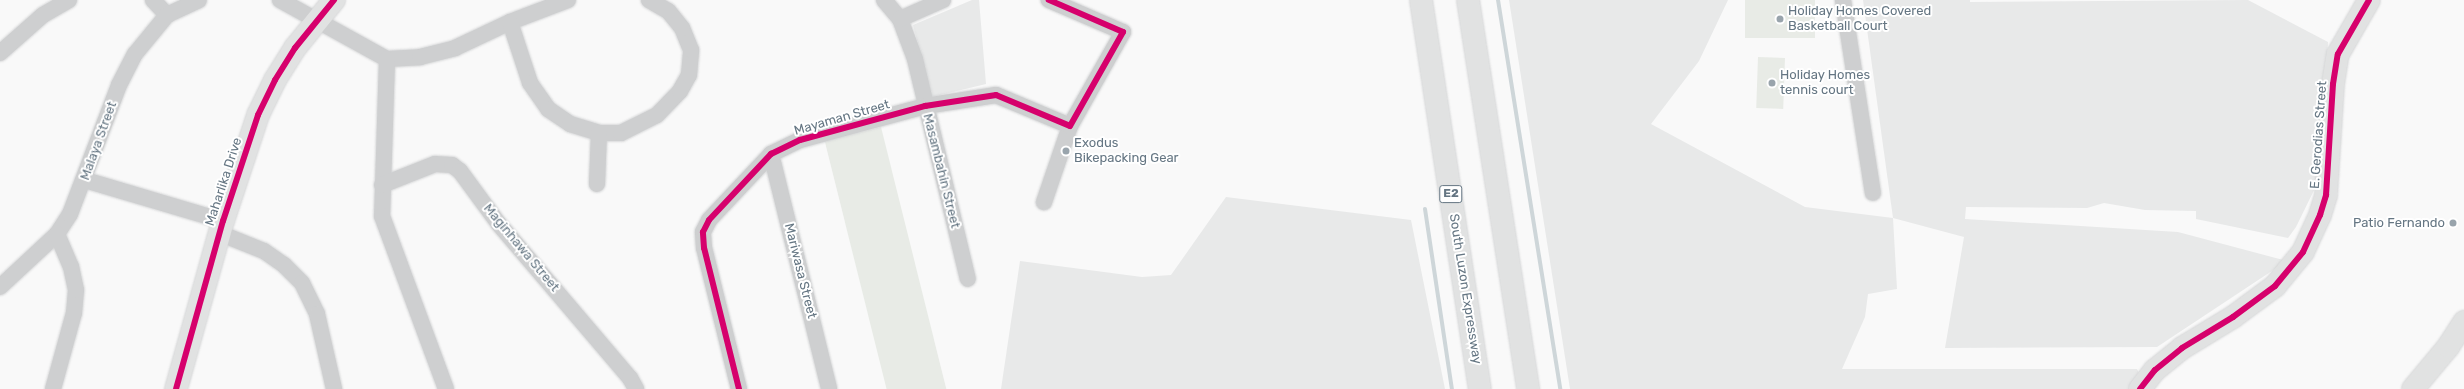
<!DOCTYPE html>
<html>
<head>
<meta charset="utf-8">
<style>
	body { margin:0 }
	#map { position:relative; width:2464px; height:389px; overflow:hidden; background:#f9f9f9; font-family:Rubik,sans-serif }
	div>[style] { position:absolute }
	.built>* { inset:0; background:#e8e9e9 }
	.green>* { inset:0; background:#e8ebe6; transform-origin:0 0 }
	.stream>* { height:4px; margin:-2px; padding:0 2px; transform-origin:2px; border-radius:2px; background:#ced6d9 }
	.roads { filter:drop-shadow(0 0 1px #d5d6d7) drop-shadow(0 0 1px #d5d6d7) }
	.street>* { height:16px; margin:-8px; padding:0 8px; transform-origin:8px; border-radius:8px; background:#cecfd0 }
	.secondary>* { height:22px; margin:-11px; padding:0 11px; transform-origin:11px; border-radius:11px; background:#e1e2e2 }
	.highway>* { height:22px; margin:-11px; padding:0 11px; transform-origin:11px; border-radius:11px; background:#e1e2e2 }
	.cycleway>* { height:6px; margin:-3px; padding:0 3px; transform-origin:3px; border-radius:3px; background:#d6006c }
	.dots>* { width:11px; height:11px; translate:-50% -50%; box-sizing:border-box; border:2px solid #fff; border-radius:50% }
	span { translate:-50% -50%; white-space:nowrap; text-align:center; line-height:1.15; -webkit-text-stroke:4px #fff; paint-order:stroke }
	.shield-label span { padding:1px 3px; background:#fff; border:1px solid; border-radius:3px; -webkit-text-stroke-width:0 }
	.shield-label { font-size:12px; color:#657683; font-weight:700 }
	.poi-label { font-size:13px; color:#657683 }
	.left { translate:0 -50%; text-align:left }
	.right { translate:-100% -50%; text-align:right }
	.street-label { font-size:13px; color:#657683 }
</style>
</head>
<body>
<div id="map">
	<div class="built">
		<div style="clip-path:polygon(972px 0,979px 0,986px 84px,932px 97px,913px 25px)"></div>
		<div style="clip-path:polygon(1509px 0,1728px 0,1699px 61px,1651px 124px,1805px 207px,1893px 218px,1863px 0,1970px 0,1970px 2px,2248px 0,2328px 42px,2320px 178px,2296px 227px,2288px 238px,2196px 219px,2196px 211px,2145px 210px,2104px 203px,2087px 208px,1966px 207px,1965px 219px,2178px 232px,2287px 261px,2157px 347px,1945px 348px,1964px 237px,1893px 218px,1897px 289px,1868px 294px,1865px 317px,1842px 369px,2137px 369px,2141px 377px,2131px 389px,1570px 389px)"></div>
		<div style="clip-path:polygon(1226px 197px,1411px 220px,1445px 389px,1001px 389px,1020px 261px,1142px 277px,1171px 275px)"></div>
	</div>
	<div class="green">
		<div style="left:1745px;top:0;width:70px;height:38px"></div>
		<div style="left:1758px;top:57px;width:27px;height:51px;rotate:2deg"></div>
		<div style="left:881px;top:127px;width:270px;height:58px;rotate:76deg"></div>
	</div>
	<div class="stream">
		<div style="left:1498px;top:0;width:394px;rotate:80.9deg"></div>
		<div style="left:1425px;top:209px;width:182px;rotate:81.5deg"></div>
	</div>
	<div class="roads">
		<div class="street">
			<div style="left:153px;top:0;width:21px;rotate:47deg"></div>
			<div style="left:280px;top:0;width:122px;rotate:28.9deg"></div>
			<div style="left:387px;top:59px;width:33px;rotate:-3deg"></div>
			<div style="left:420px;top:57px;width:36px;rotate:-14deg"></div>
			<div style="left:455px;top:48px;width:61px;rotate:-25.3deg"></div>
			<div style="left:510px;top:22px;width:62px;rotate:-20.8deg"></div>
			<div style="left:884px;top:0;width:25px;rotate:50deg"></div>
			<div style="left:900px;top:19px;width:43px;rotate:69.4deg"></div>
			<div style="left:915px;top:59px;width:226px;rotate:76.5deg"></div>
			<div style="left:1843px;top:0;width:195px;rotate:81.2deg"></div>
			<div style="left:900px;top:19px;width:47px;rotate:-23.8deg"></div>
			<div style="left:510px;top:22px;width:64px;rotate:71.8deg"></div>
			<div style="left:530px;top:83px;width:32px;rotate:55deg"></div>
			<div style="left:548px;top:109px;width:27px;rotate:34deg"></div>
			<div style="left:570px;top:124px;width:30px;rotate:17deg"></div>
			<div style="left:599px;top:133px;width:22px"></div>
			<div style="left:621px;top:133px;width:40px;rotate:-26.6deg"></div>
			<div style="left:657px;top:115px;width:33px;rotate:-46deg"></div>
			<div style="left:680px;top:91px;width:18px;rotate:-61deg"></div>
			<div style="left:689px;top:75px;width:25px;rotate:-85deg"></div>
			<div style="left:691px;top:50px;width:24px;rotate:-112deg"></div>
			<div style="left:682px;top:28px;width:22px;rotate:-129deg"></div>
			<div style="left:668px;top:11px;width:22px;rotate:-150deg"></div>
			<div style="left:0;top:53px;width:57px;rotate:-41.5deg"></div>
			<div style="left:43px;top:15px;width:30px;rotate:-30deg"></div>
			<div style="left:387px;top:59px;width:157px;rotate:91.8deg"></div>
			<div style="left:382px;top:216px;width:184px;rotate:69.7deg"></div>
			<div style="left:771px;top:154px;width:242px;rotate:76.1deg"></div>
			<div style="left:85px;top:180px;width:144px;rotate:16.5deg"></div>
			<div style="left:597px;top:184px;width:51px;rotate:-87.8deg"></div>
			<div style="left:382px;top:185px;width:57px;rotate:-21.6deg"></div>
			<div style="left:435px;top:164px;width:17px;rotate:3deg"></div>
			<div style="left:452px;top:165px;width:10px;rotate:37deg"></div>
			<div style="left:460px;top:171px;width:64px;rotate:53.8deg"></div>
			<div style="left:498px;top:223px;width:204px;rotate:49.6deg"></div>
			<div style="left:630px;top:378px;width:13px;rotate:61deg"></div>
			<div style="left:1044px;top:202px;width:80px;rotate:-71.1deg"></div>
			<div style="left:219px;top:233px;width:48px;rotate:21.8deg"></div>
			<div style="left:264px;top:251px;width:24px;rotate:35deg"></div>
			<div style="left:284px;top:265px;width:25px;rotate:45deg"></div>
			<div style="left:302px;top:283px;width:34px;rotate:64deg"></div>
			<div style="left:317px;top:314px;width:77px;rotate:77.2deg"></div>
			<div style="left:0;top:287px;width:78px;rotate:-42.9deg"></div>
			<div style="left:57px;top:234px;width:24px;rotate:-57deg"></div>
			<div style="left:70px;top:214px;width:138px;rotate:-69.2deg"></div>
			<div style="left:119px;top:85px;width:35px;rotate:-63deg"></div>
			<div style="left:135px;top:54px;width:50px;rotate:-50.6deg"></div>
			<div style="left:167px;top:15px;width:35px;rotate:-25deg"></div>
			<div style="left:53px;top:389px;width:79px;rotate:-74.6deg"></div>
			<div style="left:74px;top:313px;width:23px;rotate:-85deg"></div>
			<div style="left:76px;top:290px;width:24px;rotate:-102deg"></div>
			<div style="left:71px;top:267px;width:36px;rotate:-113deg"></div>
			<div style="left:739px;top:389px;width:145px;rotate:-103.9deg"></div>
			<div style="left:704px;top:248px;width:16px;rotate:-94deg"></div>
			<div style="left:703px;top:232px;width:13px;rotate:-63deg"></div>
			<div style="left:709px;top:220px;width:91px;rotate:-46.8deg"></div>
			<div style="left:771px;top:154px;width:32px;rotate:-26deg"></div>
			<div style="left:800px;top:140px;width:130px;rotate:-15.2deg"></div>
			<div style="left:925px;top:106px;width:72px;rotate:-8.8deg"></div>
			<div style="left:996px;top:95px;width:80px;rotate:22.7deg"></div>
			<div style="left:1070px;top:126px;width:108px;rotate:-60.6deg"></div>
			<div style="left:1123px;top:32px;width:81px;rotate:-156.6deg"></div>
		</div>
		<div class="secondary">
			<div style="left:176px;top:389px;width:174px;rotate:-74.4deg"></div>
			<div style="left:223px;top:221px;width:112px;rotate:-71.7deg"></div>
			<div style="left:258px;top:115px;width:39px;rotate:-64deg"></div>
			<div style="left:275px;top:80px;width:38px;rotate:-58deg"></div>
			<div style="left:295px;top:48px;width:62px;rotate:-50.9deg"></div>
			<div style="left:2140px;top:389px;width:24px;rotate:-52deg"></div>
			<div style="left:2155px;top:370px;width:35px;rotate:-39deg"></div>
			<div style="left:2182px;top:348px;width:60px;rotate:-31.3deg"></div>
			<div style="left:2233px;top:317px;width:52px;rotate:-36.4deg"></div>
			<div style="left:2275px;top:286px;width:44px;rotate:-50.5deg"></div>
			<div style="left:2303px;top:252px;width:41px;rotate:-65.3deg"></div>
			<div style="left:2320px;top:215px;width:21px;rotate:-73deg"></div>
			<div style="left:2326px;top:195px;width:111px;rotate:-86.4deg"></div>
			<div style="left:2333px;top:84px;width:30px;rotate:-81deg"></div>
			<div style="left:2338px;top:54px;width:62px;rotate:-60.1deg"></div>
			<div style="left:2413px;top:389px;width:55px;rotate:-50.2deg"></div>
			<div style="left:2448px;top:347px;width:30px;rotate:-57deg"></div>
		</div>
		<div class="highway">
			<div style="left:1421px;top:0;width:393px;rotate:81.4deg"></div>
			<div style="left:1468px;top:0;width:394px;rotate:81.2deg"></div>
		</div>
	</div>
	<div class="cycleway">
		<div style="left:176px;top:389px;width:174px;rotate:-74.4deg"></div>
		<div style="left:223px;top:221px;width:112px;rotate:-71.7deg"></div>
		<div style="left:258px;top:115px;width:39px;rotate:-64deg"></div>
		<div style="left:275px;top:80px;width:38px;rotate:-58deg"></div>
		<div style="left:295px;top:48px;width:62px;rotate:-50.9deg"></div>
		<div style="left:739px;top:389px;width:145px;rotate:-103.9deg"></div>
		<div style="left:704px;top:248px;width:16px;rotate:-94deg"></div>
		<div style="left:703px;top:232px;width:13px;rotate:-63deg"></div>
		<div style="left:709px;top:220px;width:91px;rotate:-46.8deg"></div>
		<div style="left:771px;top:154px;width:32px;rotate:-26deg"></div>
		<div style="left:800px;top:140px;width:130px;rotate:-15.2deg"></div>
		<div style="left:925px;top:106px;width:72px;rotate:-8.8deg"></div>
		<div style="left:996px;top:95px;width:80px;rotate:22.7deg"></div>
		<div style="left:1070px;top:126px;width:108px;rotate:-60.6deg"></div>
		<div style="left:1123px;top:32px;width:81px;rotate:-156.6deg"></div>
		<div style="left:2140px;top:389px;width:24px;rotate:-52deg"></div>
		<div style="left:2155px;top:370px;width:35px;rotate:-39deg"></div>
		<div style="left:2182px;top:348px;width:60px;rotate:-31.3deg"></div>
		<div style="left:2233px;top:317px;width:52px;rotate:-36.4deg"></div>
		<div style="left:2275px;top:286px;width:44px;rotate:-50.5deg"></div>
		<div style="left:2303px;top:252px;width:41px;rotate:-65.3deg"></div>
		<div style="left:2320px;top:215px;width:21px;rotate:-73deg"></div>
		<div style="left:2326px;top:195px;width:111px;rotate:-86.4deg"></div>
		<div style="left:2333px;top:84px;width:30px;rotate:-81deg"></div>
		<div style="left:2338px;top:54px;width:62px;rotate:-60.1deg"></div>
	</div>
	<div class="dots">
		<div style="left:1780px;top:19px;background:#99a4ac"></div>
		<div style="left:1772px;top:83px;background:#99a4ac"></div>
		<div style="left:1066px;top:151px;background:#99a4ac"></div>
		<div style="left:2453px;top:223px;background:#99a4ac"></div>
	</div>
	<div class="shield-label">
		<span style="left:1451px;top:194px">E2</span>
	</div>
	<div class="poi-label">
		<span class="left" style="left:1788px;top:19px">Holiday Homes Covered<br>Basketball Court</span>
		<span class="left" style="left:1780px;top:83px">Holiday Homes<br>tennis court</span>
		<span class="left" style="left:1074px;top:151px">Exodus<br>Bikepacking Gear</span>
		<span class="right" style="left:2445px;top:223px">Patio Fernando</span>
	</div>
	<div class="street-label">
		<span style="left:842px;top:118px;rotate:-16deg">Mayaman Street</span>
		<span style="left:2319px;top:135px;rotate:-86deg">E. Gerodias Street</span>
		<span style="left:99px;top:141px;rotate:-70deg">Malaya Street</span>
		<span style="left:941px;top:171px;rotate:76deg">Masambahin Street</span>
		<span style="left:224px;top:182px;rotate:-72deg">Maharlika Drive</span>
		<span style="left:521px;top:248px;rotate:50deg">Maginhawa Street</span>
		<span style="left:800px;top:271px;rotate:76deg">Mariwasa Street</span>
		<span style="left:1465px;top:289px;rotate:81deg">South Luzon Expressway</span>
	</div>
</div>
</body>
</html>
